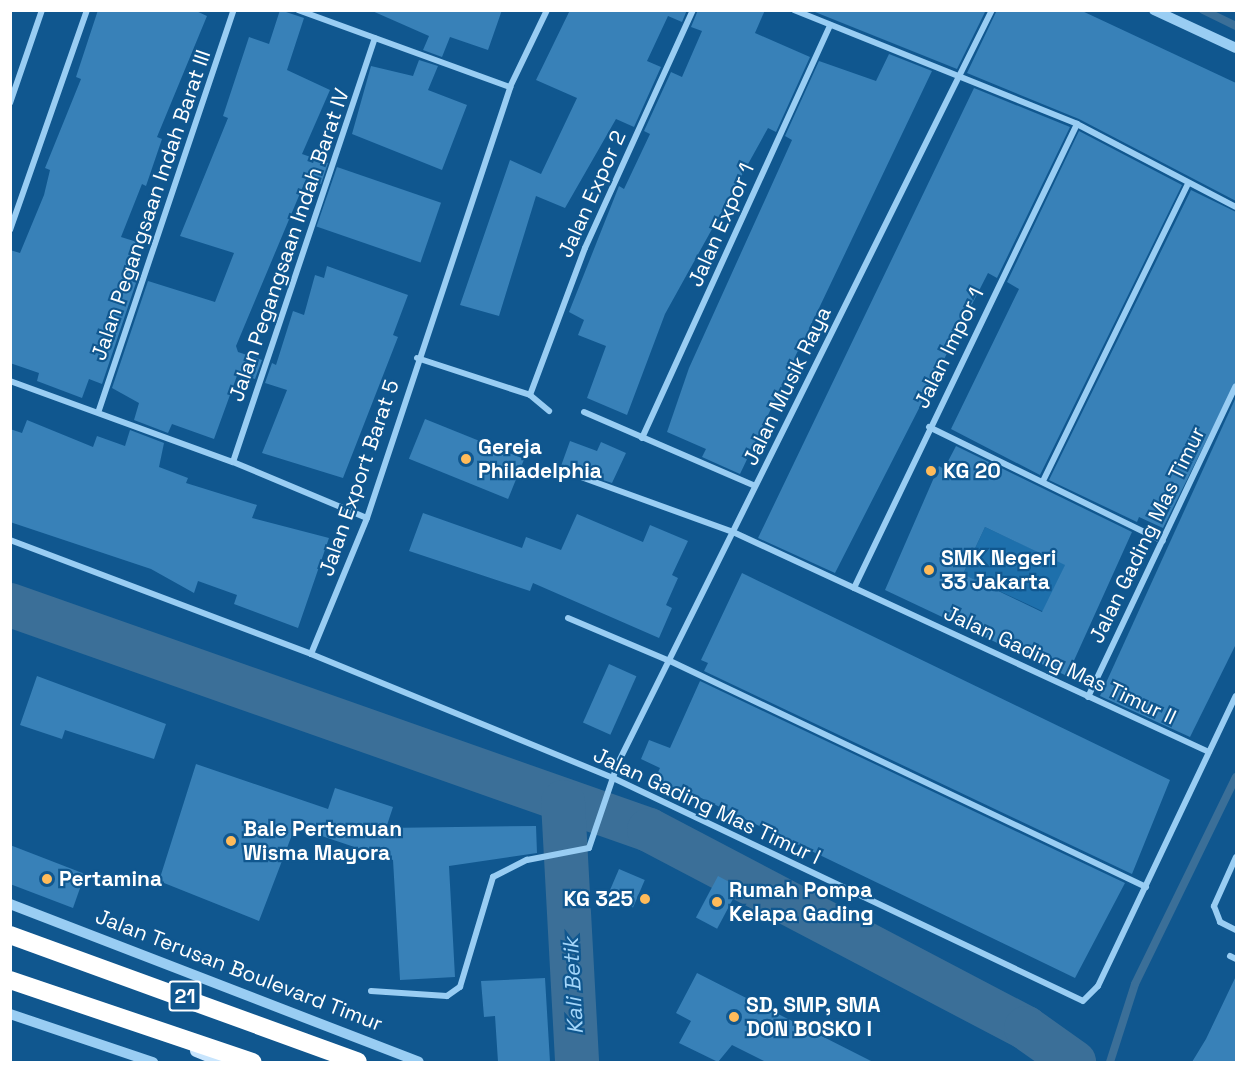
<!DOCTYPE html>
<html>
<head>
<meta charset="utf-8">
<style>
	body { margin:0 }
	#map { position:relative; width:1247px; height:1073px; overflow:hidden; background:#10578f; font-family:"Space Grotesk",sans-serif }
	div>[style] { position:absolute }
	.green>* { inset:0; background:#1e70ac; transform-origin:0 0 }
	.stream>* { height:8px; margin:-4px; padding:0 4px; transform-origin:4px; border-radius:4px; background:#3b6f98 }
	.river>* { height:44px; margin:-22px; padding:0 22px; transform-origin:22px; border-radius:22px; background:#3b6f98 }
	.building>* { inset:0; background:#3881b8; transform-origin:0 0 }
	.minor>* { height:6px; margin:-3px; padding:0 3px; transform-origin:3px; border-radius:3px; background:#99cdf3 }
	.tertiary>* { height:10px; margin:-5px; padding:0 5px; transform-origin:5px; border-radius:5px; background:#99cdf3 }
	.secondary>* { height:12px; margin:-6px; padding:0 6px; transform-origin:6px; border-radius:6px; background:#c8e5fd }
	.motorway>* { height:18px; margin:-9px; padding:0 9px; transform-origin:9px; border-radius:9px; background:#fff }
	.dots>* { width:16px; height:16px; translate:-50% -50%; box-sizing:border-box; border:3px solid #10578f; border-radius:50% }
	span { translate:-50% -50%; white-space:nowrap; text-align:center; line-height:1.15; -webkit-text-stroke:4.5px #10578f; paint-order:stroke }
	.shield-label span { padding:2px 4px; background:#10578f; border:2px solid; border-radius:4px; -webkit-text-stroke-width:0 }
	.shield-label { font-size:20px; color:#fff; font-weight:700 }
	.street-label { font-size:21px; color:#fff }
	.poi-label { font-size:21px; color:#fff; font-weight:700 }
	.left { translate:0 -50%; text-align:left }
	.right { translate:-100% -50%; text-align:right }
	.water-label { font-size:22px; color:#a4d6fa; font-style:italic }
	.frame { position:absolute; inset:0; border:12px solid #fff; pointer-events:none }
</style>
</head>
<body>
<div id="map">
	<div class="green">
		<div style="left:985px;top:527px;width:89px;height:52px;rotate:25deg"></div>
	</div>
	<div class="stream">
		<div style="left:1203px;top:10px;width:37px;rotate:26deg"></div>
		<div style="left:1110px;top:1062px;width:82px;rotate:-72.2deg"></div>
		<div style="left:1135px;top:984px;width:230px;rotate:-64deg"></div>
	</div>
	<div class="river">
		<div style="left:10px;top:605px;width:677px;rotate:19.4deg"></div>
		<div style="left:649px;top:830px;width:426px;rotate:27.7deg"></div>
		<div style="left:1026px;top:1028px;width:59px;rotate:35.3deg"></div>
		<div style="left:563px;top:802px;width:260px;rotate:86.9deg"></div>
	</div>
	<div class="building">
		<div style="clip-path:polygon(98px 10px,194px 10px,207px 16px,157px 137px,162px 139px,146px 186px,142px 184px,121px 237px,137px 242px,127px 272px,138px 277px,102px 384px,89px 379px,82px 398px,37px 381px,39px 373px,10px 363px,10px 250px,20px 253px,44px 195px,50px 170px,45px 168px,81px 79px,76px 77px)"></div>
		<div style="clip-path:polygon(280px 10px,304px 18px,287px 70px,330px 90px,302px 154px,328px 163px,321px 184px,306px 179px,236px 346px,238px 352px,262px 360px,255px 379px,238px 373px,214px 439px,172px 424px,168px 433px,134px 420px,139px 403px,112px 388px,148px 281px,215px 302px,234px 253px,180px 236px,228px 118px,223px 116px,249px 37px,269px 44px)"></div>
		<div style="clip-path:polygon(370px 10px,502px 10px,488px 50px,450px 37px,442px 57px,423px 50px,429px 36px)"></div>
		<div style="clip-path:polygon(570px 10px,687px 10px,682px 22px,668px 16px,647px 61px,661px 67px,634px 127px,616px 119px,565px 208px,536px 196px,499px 316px,460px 305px,510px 160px,541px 174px,577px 98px,536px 80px)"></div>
		<div style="clip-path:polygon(698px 10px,765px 10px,755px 33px,810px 57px,776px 132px,768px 128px,665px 314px,627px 415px,587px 398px,606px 346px,578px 335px,584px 320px,569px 312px,619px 186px,624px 189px,650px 134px,644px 131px,671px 72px,682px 77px,702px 31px,691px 27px)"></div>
		<div style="clip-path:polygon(810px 10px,986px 10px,957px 69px)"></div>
		<div style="clip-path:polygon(997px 10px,1080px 10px,1236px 83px,1236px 201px,1079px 119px,967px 73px)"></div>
		<div style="clip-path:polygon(889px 54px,932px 71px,740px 474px,702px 457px,706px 449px,667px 432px,689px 368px,792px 140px,785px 136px,819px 61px,876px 81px)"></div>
		<div style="clip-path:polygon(419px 60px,438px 66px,428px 90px,467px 105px,442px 170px,352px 134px,371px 66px,413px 76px)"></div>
		<div style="clip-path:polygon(974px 88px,1070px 127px,997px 278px,988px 273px,835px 573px,758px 538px)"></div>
		<div style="clip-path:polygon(1079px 131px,1182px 185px,1040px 475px,951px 429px,1019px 289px,1007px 282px)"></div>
		<div style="left:337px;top:167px;width:110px;height:63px;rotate:19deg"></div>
		<div style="clip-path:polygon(1191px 190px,1236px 212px,1236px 381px,1163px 528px,1139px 517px,1137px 522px,1049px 480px)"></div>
		<div style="clip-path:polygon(327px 266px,408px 295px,393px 335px,398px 337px,343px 478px,262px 453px,287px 390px,265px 383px,272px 363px,276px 365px,293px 311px,304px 315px,315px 275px,324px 278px)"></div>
		<div style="clip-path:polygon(1236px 397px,1236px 644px,1190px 737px,1100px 696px)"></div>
		<div style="left:425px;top:419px;width:107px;height:43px;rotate:22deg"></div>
		<div style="clip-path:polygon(27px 420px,93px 447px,97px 436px,125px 446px,130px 430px,164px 443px,159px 467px,188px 478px,186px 483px,257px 505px,252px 518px,329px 538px,298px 628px,234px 604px,237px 595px,198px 581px,194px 593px,151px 569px,10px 522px,10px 429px,22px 433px)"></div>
		<div style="clip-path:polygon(570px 441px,597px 451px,601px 442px,626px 453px,612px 483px,561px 466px)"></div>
		<div style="clip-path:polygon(evenodd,956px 446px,1132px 532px,1067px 676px,885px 590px,939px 466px,944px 469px,956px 446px,985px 527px,1065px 565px,1042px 612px,963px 574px,985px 527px)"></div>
		<div style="clip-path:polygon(423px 513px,522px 548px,526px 537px,561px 550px,577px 514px,643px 542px,650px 525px,688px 541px,672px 575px,678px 578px,666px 605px,672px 608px,659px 638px,533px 583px,530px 591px,409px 551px)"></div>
		<div style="clip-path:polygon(742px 573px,1170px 780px,1132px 874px,704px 671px,708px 663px,701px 660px)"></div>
		<div style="left:609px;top:664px;width:30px;height:64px;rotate:24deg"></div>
		<div style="clip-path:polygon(37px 676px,166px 724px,154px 759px,65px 730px,62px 739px,20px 725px)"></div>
		<div style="clip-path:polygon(700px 681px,1125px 883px,1075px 978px,695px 795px,654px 781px,660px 768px,641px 759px,649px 740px,670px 748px)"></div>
		<div style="clip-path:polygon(196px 764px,328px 809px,335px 788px,393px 807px,386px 828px,536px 826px,537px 853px,449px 866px,455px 977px,400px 980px,393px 860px,295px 827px,259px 921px,159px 881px)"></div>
		<div style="clip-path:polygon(10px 845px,85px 874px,73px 908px,10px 884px)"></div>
		<div style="left:619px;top:869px;width:28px;height:30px;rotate:23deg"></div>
		<div style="left:718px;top:876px;width:24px;height:47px;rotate:28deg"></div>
		<div style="clip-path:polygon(697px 973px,873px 1062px,766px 1062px,732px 1045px,718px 1062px,679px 1043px,691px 1021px,676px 1013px)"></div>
		<div style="clip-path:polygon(1236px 976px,1236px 1062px,1192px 1062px,1206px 1039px)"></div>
		<div style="clip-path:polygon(545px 978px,550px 1062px,498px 1062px,495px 1016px,484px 1017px,481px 981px)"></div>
	</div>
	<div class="minor">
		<div style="left:298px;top:10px;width:226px;rotate:20deg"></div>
		<div style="left:794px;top:10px;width:305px;rotate:21.9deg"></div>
		<div style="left:1077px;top:124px;width:179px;rotate:27.6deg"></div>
		<div style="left:10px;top:103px;width:98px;rotate:-71deg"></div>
		<div style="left:10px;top:230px;width:233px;rotate:-70.7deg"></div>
		<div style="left:417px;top:358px;width:119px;rotate:18.1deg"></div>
		<div style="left:530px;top:395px;width:25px;rotate:40deg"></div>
		<div style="left:10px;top:381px;width:237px;rotate:20deg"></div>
		<div style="left:233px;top:462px;width:145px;rotate:22.7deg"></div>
		<div style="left:530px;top:395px;width:157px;rotate:-69.5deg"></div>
		<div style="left:585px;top:248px;width:261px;rotate:-65.6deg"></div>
		<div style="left:99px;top:410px;width:422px;rotate:-71.4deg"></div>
		<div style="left:584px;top:412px;width:186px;rotate:23.4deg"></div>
		<div style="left:929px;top:427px;width:260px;rotate:26deg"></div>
		<div style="left:642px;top:438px;width:454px;rotate:-65.5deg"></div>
		<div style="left:233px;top:462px;width:447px;rotate:-71.5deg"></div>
		<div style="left:581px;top:477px;width:162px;rotate:19.9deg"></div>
		<div style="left:733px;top:532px;width:524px;rotate:24.81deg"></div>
		<div style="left:1043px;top:481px;width:331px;rotate:-64deg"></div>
		<div style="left:10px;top:540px;width:322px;rotate:20.7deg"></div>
		<div style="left:311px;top:654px;width:324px;rotate:22.3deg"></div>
		<div style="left:611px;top:777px;width:522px;rotate:25.39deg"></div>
		<div style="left:1083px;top:1001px;width:21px;rotate:-45deg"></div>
		<div style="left:1098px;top:986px;width:321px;rotate:-64.6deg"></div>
		<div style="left:854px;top:588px;width:515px;rotate:-64.33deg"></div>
		<div style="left:568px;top:618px;width:111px;rotate:22.9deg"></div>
		<div style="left:670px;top:661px;width:527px;rotate:25.4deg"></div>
		<div style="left:311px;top:654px;width:147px;rotate:-67.6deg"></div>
		<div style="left:367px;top:518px;width:454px;rotate:-71.6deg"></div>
		<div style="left:510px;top:87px;width:85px;rotate:-64.3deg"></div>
		<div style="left:1088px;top:697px;width:344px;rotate:-64.6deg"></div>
		<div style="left:1236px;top:857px;width:54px;rotate:114.2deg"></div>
		<div style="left:1214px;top:906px;width:17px;rotate:69deg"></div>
		<div style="left:1220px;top:922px;width:18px;rotate:27deg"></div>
		<div style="left:1230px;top:956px;width:7px;rotate:27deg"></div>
		<div style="left:371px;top:991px;width:76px;rotate:3.8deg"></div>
		<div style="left:447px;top:996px;width:16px;rotate:-35deg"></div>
		<div style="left:460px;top:987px;width:115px;rotate:-73.3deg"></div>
		<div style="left:493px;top:877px;width:38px;rotate:-27deg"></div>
		<div style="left:527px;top:860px;width:63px;rotate:-11deg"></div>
		<div style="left:589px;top:848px;width:90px;rotate:-71.2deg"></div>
		<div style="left:618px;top:763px;width:841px;rotate:-63.59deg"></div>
	</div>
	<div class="tertiary">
		<div style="left:1154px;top:10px;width:90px;rotate:24.9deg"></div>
		<div style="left:10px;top:904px;width:438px;rotate:21.1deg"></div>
		<div style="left:10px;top:1014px;width:151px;rotate:18.6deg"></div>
	</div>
	<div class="secondary">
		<div style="left:196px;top:1051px;width:29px;rotate:22deg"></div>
	</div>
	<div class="motorway">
		<div style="left:10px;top:935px;width:370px;rotate:20deg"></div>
		<div style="left:10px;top:980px;width:256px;rotate:18.7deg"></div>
	</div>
	<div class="dots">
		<div style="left:466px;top:459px;background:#ffbb5a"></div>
		<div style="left:931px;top:471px;background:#ffbb5a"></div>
		<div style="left:929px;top:570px;background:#ffbb5a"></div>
		<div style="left:231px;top:841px;background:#ffbb5a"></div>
		<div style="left:47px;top:879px;background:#ffbb5a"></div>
		<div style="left:645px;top:899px;background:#ffbb5a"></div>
		<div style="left:717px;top:902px;background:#ffbb5a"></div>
		<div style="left:734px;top:1017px;background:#ffbb5a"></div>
	</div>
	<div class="shield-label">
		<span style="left:185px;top:996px">21</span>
	</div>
	<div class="street-label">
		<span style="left:592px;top:194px;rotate:-66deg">Jalan Expor 2</span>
		<span style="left:151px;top:205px;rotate:-71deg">Jalan Pegangsaan Indah Barat III</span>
		<span style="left:721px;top:225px;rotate:-66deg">Jalan Expor 1</span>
		<span style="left:289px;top:245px;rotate:-71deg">Jalan Pegangsaan Indah Barat IV</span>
		<span style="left:949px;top:348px;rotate:-64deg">Jalan Impor 1</span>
		<span style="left:787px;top:386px;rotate:-64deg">Jalan Musik Raya</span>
		<span style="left:359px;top:478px;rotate:-71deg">Jalan Export Barat 5</span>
		<span style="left:1147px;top:535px;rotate:-64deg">Jalan Gading Mas Timur</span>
		<span style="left:1060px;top:665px;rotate:25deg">Jalan Gading Mas Timur II</span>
		<span style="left:707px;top:806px;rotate:25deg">Jalan Gading Mas Timur I</span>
		<span style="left:239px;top:970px;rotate:21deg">Jalan Terusan Boulevard Timur</span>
	</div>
	<div class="poi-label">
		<span class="left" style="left:478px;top:459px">Gereja<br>Philadelphia</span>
		<span class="left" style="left:943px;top:471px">KG 20</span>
		<span class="left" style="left:941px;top:570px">SMK Negeri<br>33 Jakarta</span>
		<span class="left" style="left:243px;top:841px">Bale Pertemuan<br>Wisma Mayora</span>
		<span class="left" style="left:59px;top:879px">Pertamina</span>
		<span class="left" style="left:729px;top:902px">Rumah Pompa<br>Kelapa Gading</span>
		<span class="right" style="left:633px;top:899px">KG 325</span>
		<span class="left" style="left:746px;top:1017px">SD, SMP, SMA<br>DON BOSKO I</span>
	</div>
	<div class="water-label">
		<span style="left:573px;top:986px;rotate:-93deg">Kali Betik</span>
	</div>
	<div class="frame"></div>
</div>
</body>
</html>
